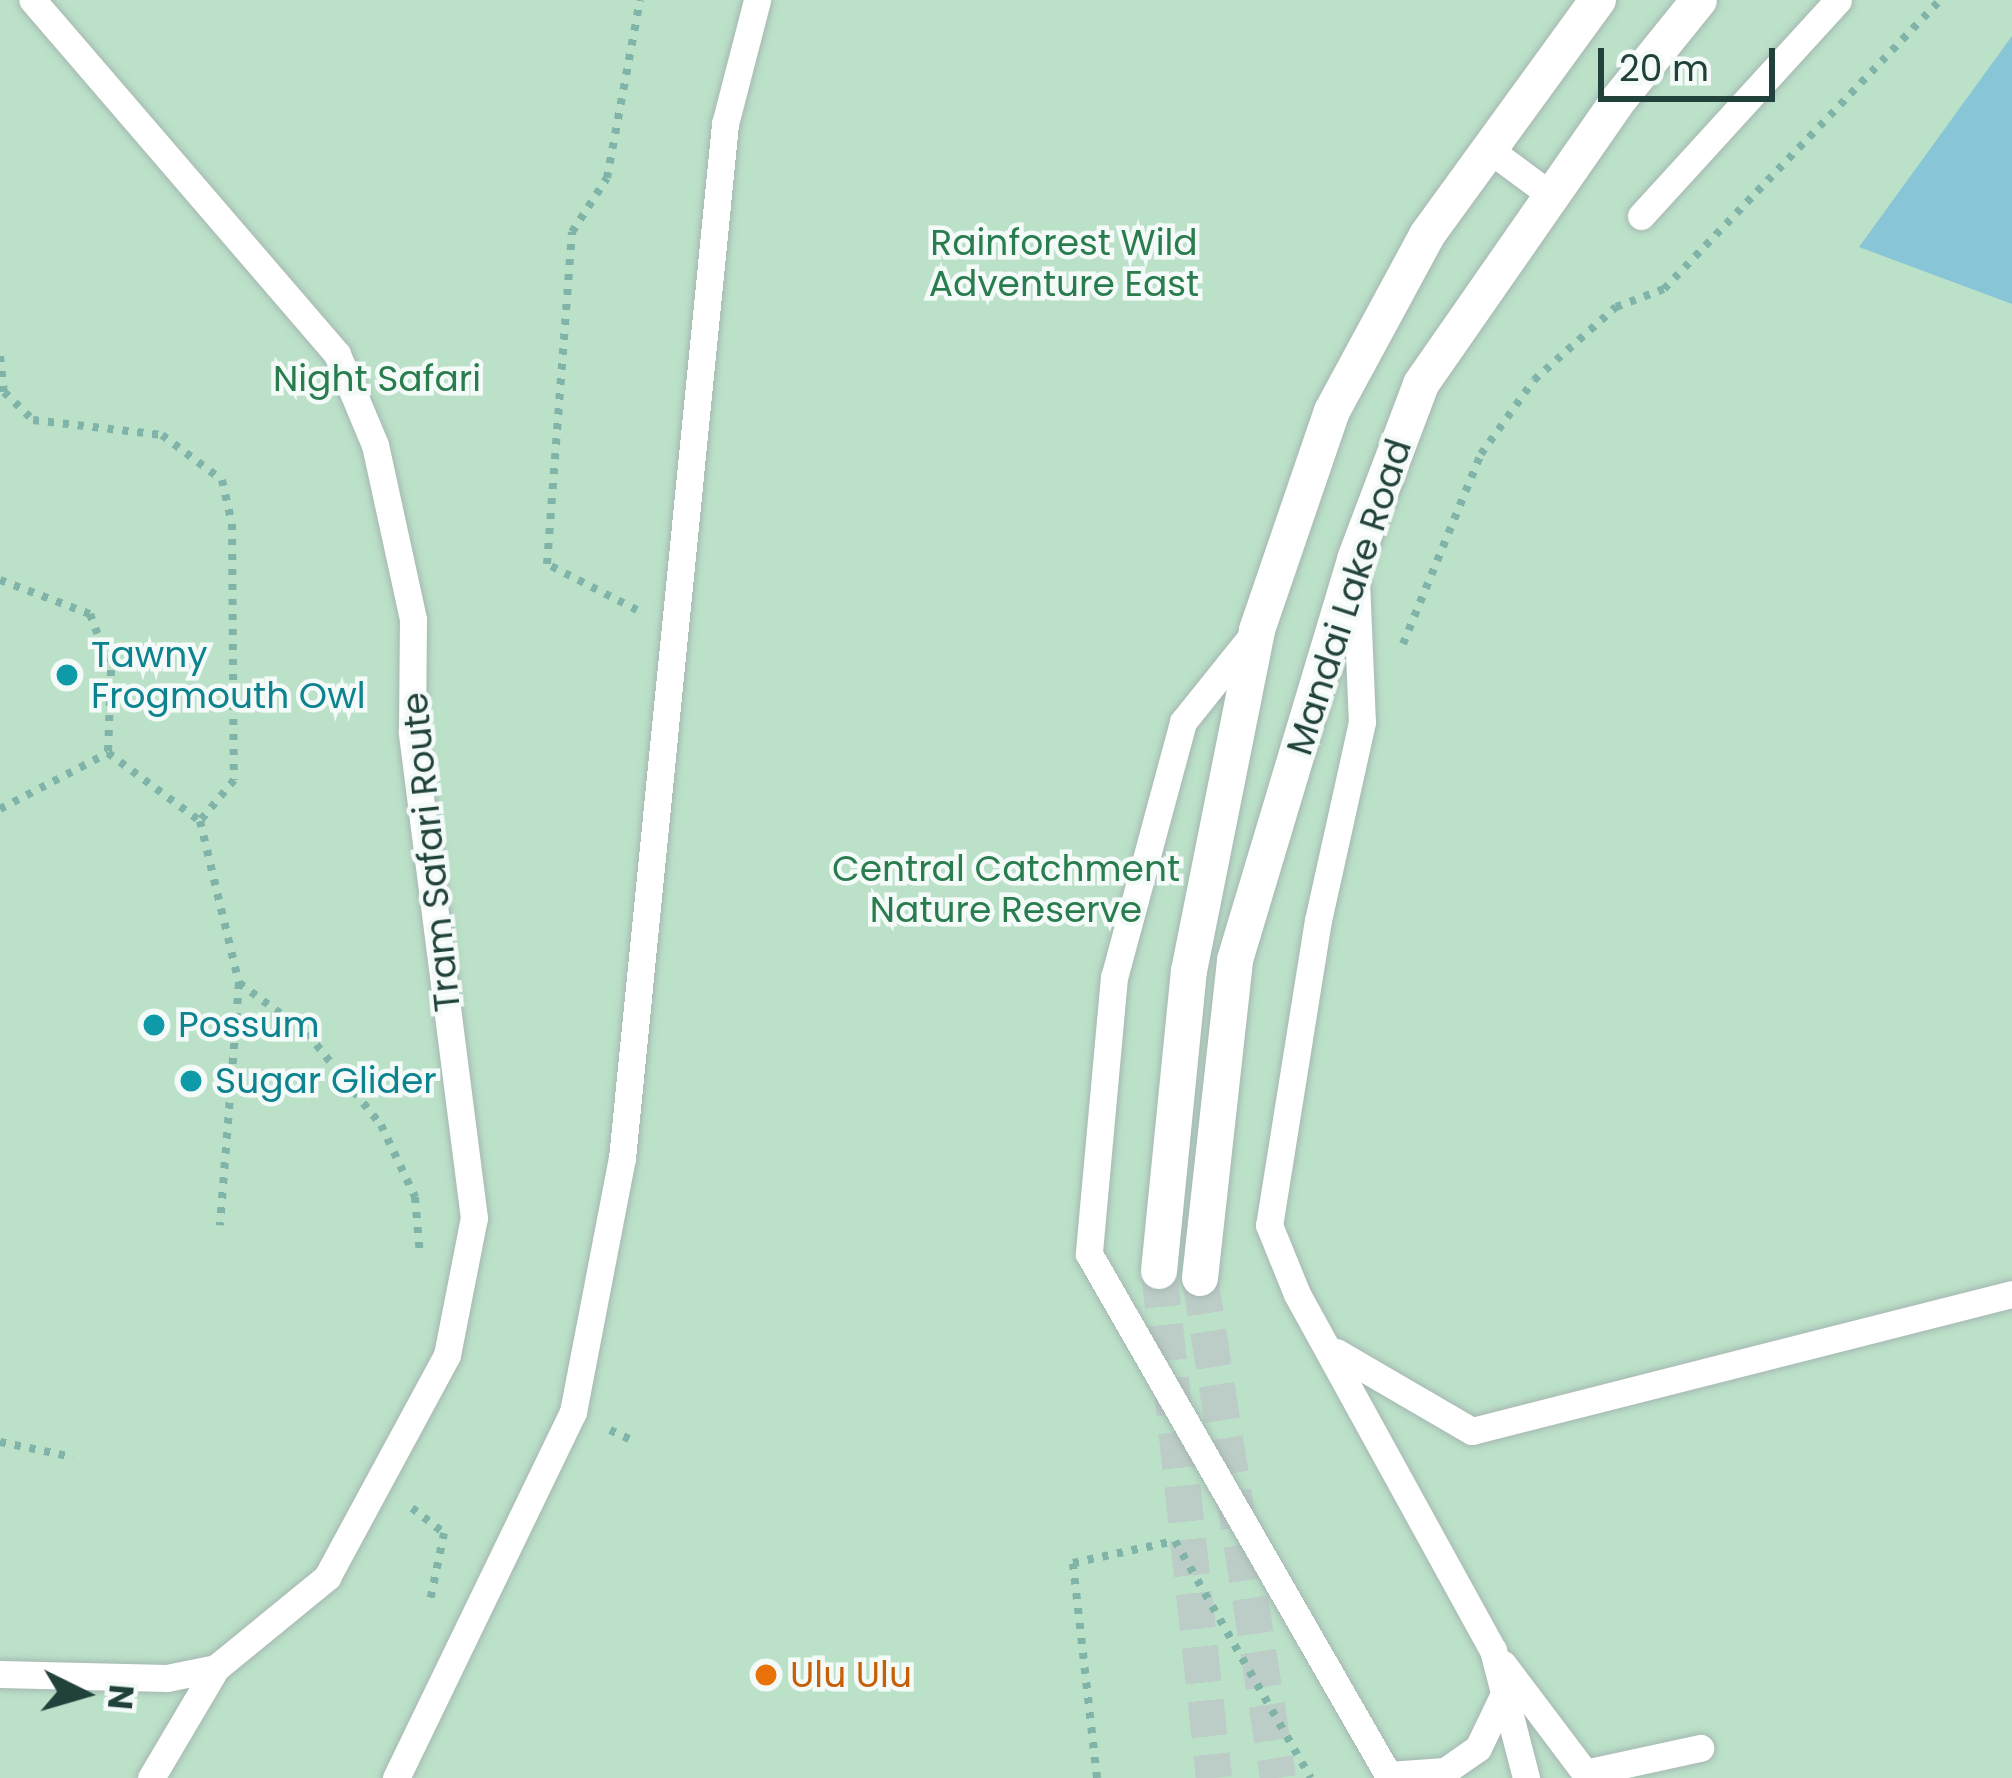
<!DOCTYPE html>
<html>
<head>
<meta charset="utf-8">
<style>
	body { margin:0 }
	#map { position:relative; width:2012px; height:1778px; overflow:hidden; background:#e3eeea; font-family:Poppins,sans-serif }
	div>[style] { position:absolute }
	.green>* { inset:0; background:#bbe1c8; transform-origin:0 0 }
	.water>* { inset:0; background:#87c5d7 }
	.street-tunnel>* { height:36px; margin-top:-18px; transform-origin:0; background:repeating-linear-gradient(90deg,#bcccc7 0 36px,transparent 0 54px) }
	.path>* { height:8px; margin-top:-4px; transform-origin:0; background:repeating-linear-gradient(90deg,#81b4a8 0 6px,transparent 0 15px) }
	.roads { filter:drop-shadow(0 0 3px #a5b7b2) drop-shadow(0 0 3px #a5b7b2) }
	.lane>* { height:27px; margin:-13.5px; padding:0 13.5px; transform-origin:13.5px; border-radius:13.5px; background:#fff }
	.street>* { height:36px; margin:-18px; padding:0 18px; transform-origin:18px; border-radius:18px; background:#fff }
	.dots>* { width:33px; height:33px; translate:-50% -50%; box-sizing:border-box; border:6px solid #f4faf8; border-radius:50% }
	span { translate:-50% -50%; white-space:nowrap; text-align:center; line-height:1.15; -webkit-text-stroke:9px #f4faf8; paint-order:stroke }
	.park-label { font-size:36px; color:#287c4e }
	.street-label { font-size:36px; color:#21423b }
	.culture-label { font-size:36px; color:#0d838f }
	.left { translate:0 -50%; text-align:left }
	.food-label { font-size:36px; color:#c56008 }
	.north { position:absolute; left:24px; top:1634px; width:120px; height:120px; -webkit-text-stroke:9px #f4faf8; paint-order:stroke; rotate:95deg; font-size:33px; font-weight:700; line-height:48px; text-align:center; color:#21423b }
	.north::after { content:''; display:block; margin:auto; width:42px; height:54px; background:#21423b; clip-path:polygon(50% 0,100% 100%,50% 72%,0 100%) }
	.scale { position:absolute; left:1598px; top:48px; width:177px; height:54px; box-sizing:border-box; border:6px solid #21423b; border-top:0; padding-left:15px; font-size:36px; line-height:42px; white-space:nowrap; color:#21423b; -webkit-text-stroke:9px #f4faf8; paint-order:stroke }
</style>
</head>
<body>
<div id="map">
	<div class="green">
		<div style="left:0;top:0;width:2012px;height:1778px"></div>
	</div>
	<div class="water">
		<div style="clip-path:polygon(2012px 36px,2012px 304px,1859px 247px)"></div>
	</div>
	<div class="street-tunnel">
		<div style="left:1159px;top:1271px;width:510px;rotate:83.81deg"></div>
		<div style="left:1200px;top:1278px;width:506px;rotate:81.13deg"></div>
	</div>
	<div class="path">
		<div style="left:0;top:356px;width:36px;rotate:84deg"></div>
		<div style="left:4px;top:392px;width:40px;rotate:44deg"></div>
		<div style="left:33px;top:420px;width:130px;rotate:6.6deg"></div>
		<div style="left:162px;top:435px;width:75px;rotate:36.9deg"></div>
		<div style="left:222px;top:480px;width:45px;rotate:77.2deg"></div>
		<div style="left:232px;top:524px;width:256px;rotate:89.6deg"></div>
		<div style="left:234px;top:780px;width:53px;rotate:129.7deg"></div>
		<div style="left:0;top:580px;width:96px;rotate:20.7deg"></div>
		<div style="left:90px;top:614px;width:60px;rotate:69.4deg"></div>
		<div style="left:111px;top:670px;width:83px;rotate:92.1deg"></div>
		<div style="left:637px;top:610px;width:101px;rotate:-152.9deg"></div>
		<div style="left:547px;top:564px;width:333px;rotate:-85.7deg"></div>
		<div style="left:572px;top:232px;width:64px;rotate:-57.1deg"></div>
		<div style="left:607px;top:178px;width:181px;rotate:-79.5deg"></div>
		<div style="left:1403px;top:644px;width:205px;rotate:-67.7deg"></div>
		<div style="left:1481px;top:454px;width:91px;rotate:-54.4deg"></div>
		<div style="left:1534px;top:380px;width:110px;rotate:-41.7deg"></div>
		<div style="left:1616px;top:307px;width:51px;rotate:-20.6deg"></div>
		<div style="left:1664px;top:289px;width:400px;rotate:-46.3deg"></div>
		<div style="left:108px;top:753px;width:114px;rotate:36.5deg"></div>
		<div style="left:0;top:809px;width:122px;rotate:-27.4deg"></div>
		<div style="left:200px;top:821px;width:167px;rotate:76.5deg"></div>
		<div style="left:239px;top:983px;width:243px;rotate:94.5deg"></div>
		<div style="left:239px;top:983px;width:84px;rotate:36.3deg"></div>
		<div style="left:307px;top:1033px;width:118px;rotate:51.2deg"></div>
		<div style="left:381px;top:1125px;width:80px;rotate:64.7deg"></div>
		<div style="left:415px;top:1197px;width:58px;rotate:85.1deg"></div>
		<div style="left:610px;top:1430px;width:29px;rotate:25deg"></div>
		<div style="left:0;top:1442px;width:75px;rotate:11.6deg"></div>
		<div style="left:412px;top:1508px;width:41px;rotate:38deg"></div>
		<div style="left:444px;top:1533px;width:69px;rotate:101.6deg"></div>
		<div style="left:1097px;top:1778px;width:216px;rotate:-96.4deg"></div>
		<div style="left:1073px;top:1563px;width:104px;rotate:-12.2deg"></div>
		<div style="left:1175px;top:1541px;width:273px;rotate:60.2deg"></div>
	</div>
	<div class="roads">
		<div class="lane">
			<div style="left:1487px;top:148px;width:81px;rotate:36.4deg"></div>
			<div style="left:1641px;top:216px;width:292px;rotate:-47.6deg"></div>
			<div style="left:1356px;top:581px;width:141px;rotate:87.6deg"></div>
			<div style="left:1362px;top:722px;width:203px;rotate:102.5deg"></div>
			<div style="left:1318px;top:920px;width:309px;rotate:99.1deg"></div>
			<div style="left:1269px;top:1225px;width:74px;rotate:67.9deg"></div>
			<div style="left:1297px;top:1294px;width:406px;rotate:61.2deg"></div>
			<div style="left:1493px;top:1650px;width:132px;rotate:75.5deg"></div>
			<div style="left:1255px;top:632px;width:115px;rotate:128.7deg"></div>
			<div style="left:1183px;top:722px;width:264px;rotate:105.1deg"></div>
			<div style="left:1114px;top:977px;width:278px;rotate:95.2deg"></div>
			<div style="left:1089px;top:1254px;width:604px;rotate:60.13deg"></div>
			<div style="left:1336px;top:1352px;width:157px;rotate:30.2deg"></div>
			<div style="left:1472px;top:1431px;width:557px;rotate:-14.24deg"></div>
			<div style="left:1503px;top:1664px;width:136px;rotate:53deg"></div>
			<div style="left:1585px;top:1773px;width:118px;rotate:-12.3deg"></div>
			<div style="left:0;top:1674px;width:167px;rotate:1.4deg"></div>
			<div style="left:167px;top:1678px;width:50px;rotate:-11.5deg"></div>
			<div style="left:216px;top:1668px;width:144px;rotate:-39.3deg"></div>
			<div style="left:327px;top:1577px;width:252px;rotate:-61.6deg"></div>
			<div style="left:447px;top:1355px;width:140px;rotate:-78.9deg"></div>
			<div style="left:474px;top:1218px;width:491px;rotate:-97.3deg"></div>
			<div style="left:412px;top:731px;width:112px;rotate:-89.5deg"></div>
			<div style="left:413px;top:619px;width:178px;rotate:-102.3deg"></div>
			<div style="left:375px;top:445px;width:99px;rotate:-112.7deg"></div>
			<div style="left:337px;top:354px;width:467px;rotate:-130.7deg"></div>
			<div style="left:1388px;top:1775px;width:57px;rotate:-4deg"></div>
			<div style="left:1445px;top:1771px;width:40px;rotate:-34.9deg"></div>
			<div style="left:1478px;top:1748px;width:60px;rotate:-64.3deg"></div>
			<div style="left:151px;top:1778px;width:128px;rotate:-59.4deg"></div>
			<div style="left:396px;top:1778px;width:407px;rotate:-64.2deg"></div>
			<div style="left:573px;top:1412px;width:259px;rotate:-79.1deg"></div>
			<div style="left:622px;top:1158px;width:1039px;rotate:-84.31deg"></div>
			<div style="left:725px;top:124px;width:128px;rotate:-75.5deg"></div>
		</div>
		<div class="street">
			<div style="left:1159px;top:1271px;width:301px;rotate:-84.3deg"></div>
			<div style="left:1189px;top:971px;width:348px;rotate:-78.7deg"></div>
			<div style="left:1257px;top:630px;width:231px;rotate:-71.1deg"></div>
			<div style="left:1332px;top:411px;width:200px;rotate:-61.6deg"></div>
			<div style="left:1427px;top:235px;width:291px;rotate:-54deg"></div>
			<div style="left:1200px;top:1278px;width:320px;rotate:-83.7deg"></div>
			<div style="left:1235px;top:960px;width:419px;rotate:-73.3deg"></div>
			<div style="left:1355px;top:559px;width:187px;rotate:-69.3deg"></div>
			<div style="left:1421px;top:384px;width:342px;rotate:-55.2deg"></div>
			<div style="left:1616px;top:103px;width:132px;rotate:-51.1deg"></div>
		</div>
	</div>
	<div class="dots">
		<div style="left:67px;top:675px;background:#0f9aa8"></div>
		<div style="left:154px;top:1025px;background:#0f9aa8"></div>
		<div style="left:191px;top:1081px;background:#0f9aa8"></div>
		<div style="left:766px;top:1675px;background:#e8710a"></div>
	</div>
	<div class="park-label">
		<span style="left:1064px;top:263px">Rainforest Wild<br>Adventure East</span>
		<span style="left:377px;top:379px">Night Safari</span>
		<span style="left:1006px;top:889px">Central Catchment<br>Nature Reserve</span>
	</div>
	<div class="street-label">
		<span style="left:1349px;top:597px;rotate:-72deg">Mandai Lake Road</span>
		<span style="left:431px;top:852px;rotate:-96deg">Tram Safari Route</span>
	</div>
	<div class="culture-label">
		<span class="left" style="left:91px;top:675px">Tawny<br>Frogmouth Owl</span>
		<span class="left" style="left:178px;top:1025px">Possum</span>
		<span class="left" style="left:215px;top:1081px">Sugar Glider</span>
	</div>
	<div class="food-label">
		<span class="left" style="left:790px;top:1675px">Ulu Ulu</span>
	</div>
	<div class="north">N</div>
	<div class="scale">20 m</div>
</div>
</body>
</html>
